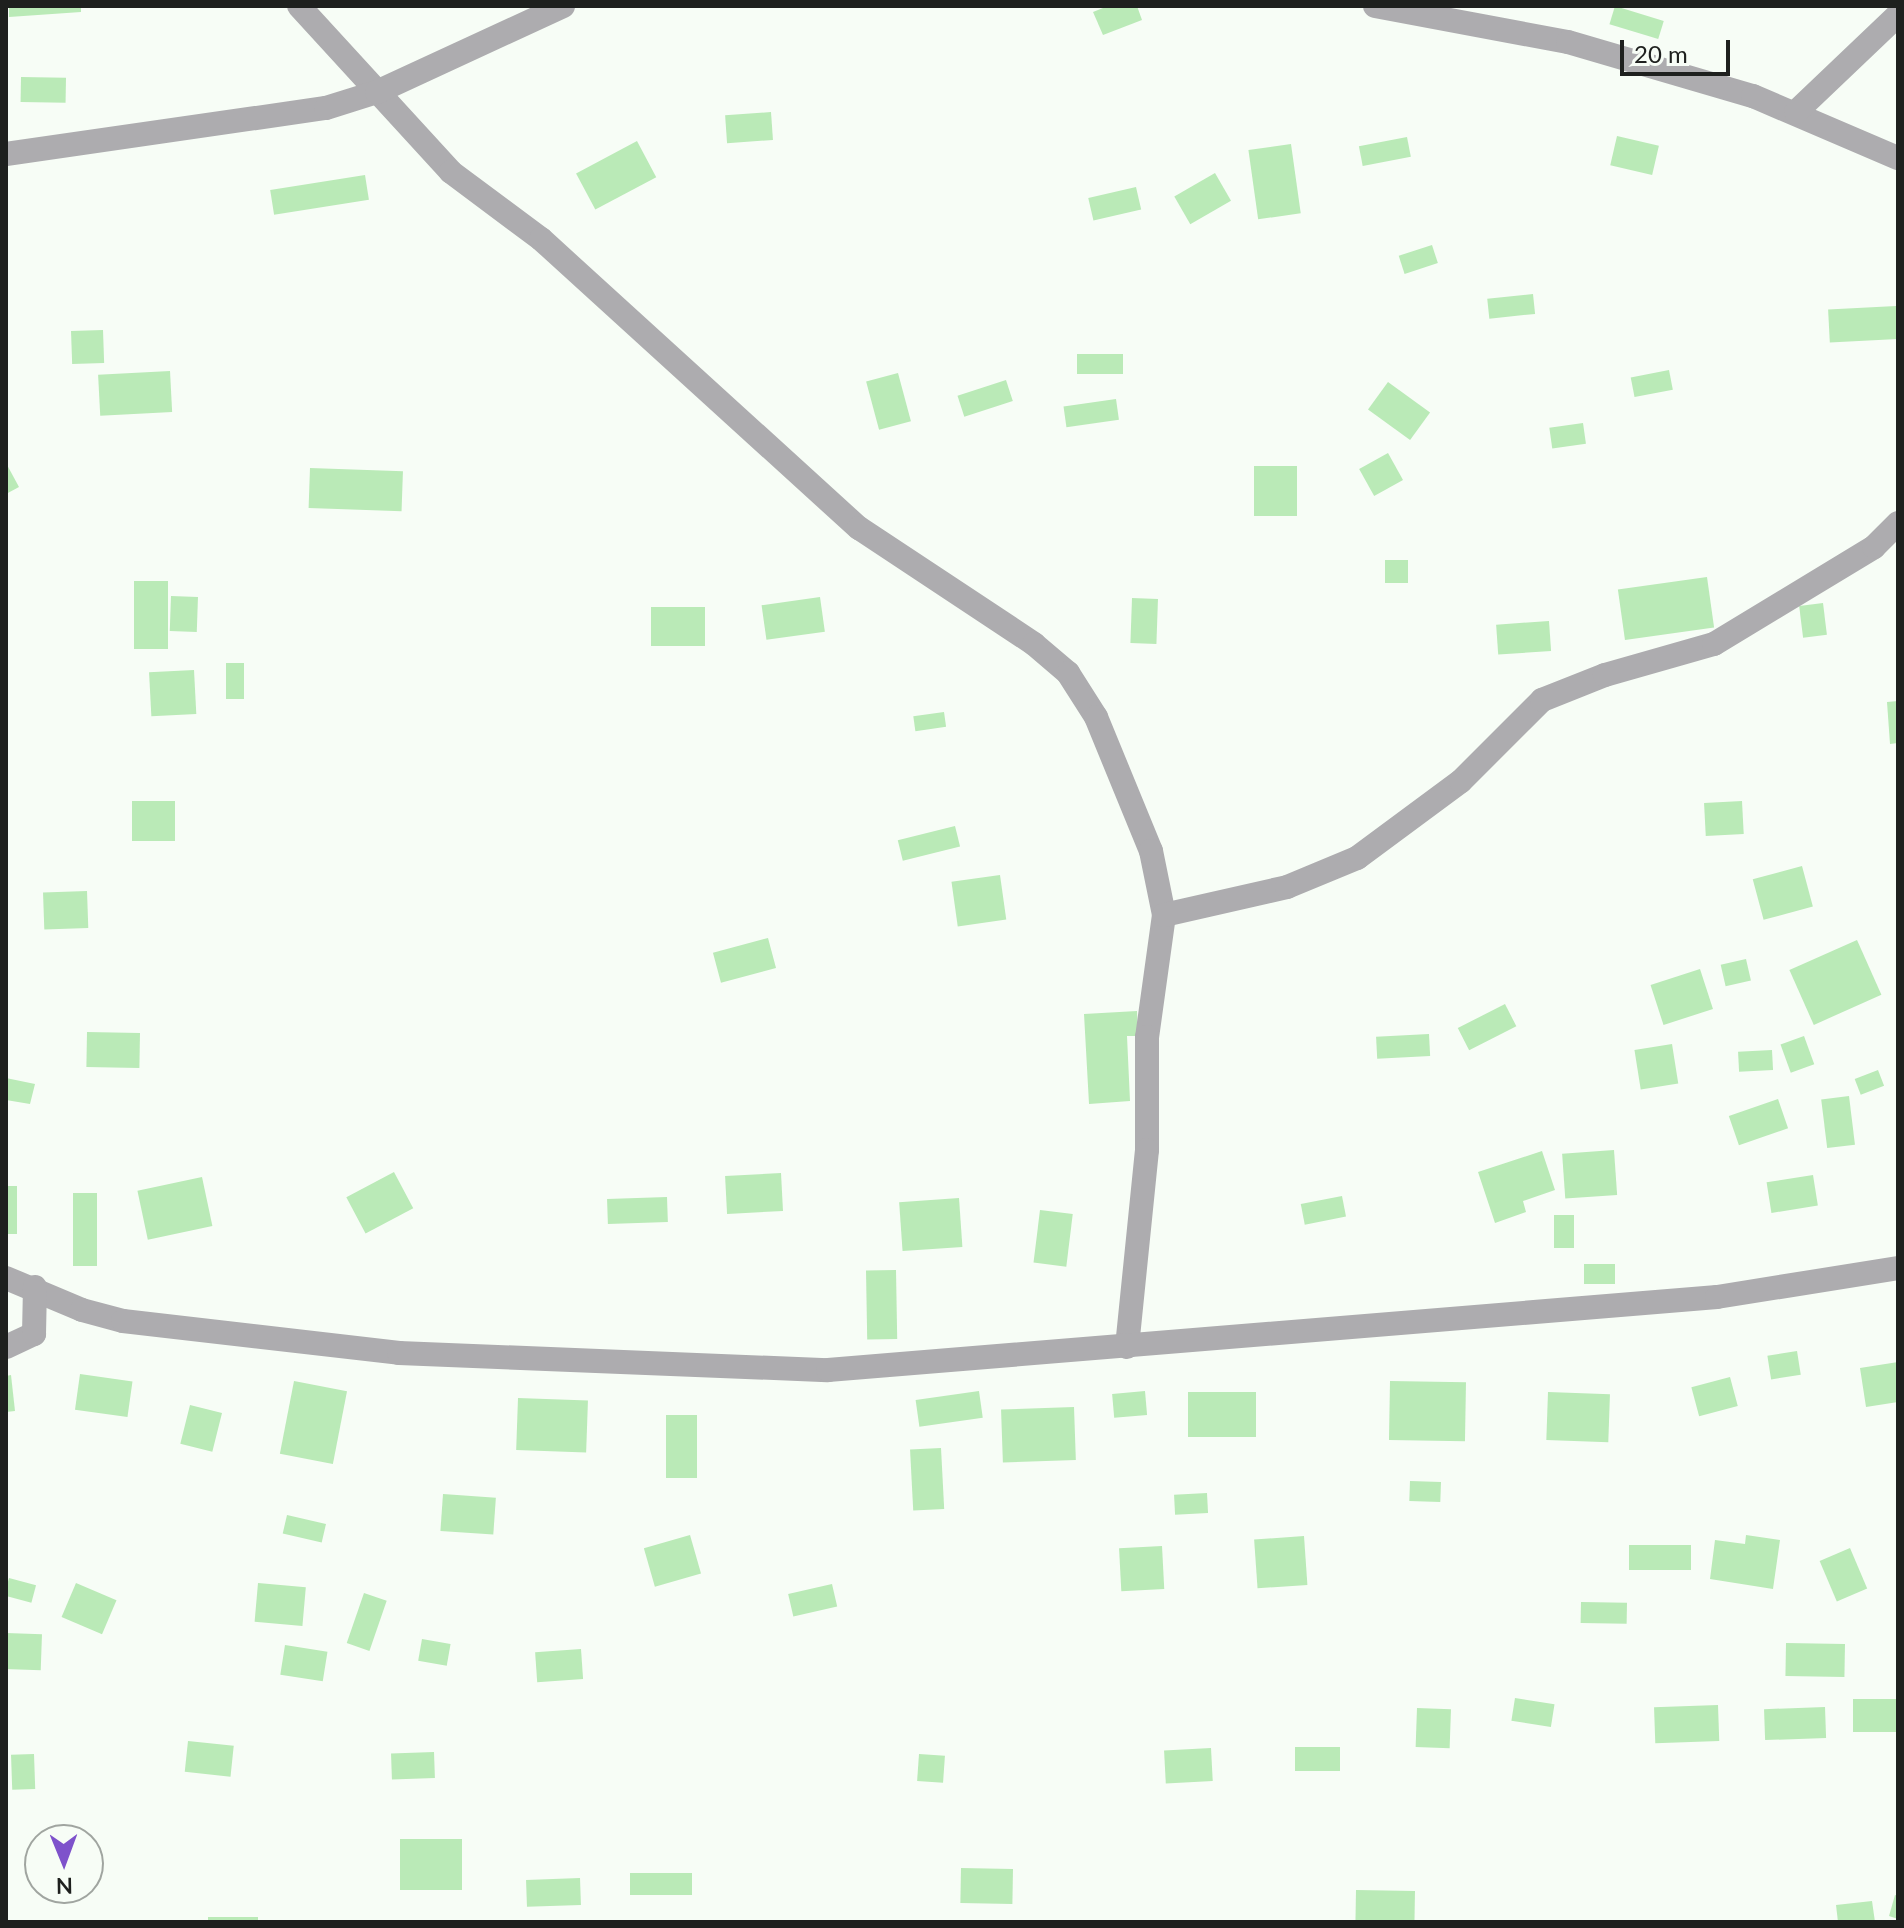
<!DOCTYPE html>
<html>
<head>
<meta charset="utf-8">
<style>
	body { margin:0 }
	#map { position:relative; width:1904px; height:1928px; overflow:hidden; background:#f7fdf6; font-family:Lato,sans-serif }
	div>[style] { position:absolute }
	.building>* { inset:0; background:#baeab7; transform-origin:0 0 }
	.minor>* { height:24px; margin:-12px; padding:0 12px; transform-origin:12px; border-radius:12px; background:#adacaf }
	span { translate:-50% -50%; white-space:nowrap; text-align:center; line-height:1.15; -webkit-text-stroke:7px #f7fdf6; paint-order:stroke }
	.frame { position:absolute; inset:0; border:8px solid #1e201e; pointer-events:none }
	.north { position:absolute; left:24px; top:1824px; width:80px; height:80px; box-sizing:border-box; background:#f7fdf6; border:2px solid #a0a5a0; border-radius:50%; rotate:179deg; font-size:22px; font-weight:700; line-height:32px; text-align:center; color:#1e201e }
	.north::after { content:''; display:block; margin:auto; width:28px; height:36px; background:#7e52cb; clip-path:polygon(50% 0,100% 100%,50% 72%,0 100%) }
	.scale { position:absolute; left:1620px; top:40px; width:110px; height:36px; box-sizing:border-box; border:4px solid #1e201e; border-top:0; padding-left:10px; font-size:24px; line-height:28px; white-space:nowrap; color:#1e201e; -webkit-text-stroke:6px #f7fdf6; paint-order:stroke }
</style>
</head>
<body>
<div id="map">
	<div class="building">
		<div style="clip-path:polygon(9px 6px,81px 6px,81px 12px,9px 17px)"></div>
		<div style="clip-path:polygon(1108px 6px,1137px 6px,1142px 20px,1103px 35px,1093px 12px)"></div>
		<div style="left:1615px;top:6px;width:51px;height:19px;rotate:17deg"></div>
		<div style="left:21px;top:77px;width:45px;height:25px;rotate:1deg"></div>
		<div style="left:771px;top:112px;width:28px;height:46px;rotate:86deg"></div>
		<div style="left:1617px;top:136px;width:43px;height:30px;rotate:13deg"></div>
		<div style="left:1407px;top:137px;width:20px;height:49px;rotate:79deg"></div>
		<div style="left:637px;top:141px;width:41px;height:69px;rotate:62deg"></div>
		<div style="left:1291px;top:144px;width:70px;height:43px;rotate:82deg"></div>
		<div style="left:1215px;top:173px;width:32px;height:47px;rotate:60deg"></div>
		<div style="left:365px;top:175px;width:25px;height:96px;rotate:81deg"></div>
		<div style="left:1136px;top:187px;width:23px;height:49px;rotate:77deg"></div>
		<div style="left:1432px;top:245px;width:19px;height:35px;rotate:72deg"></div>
		<div style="left:1533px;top:294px;width:20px;height:46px;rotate:84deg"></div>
		<div style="left:1896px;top:306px;width:33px;height:68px;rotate:87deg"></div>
		<div style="left:103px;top:330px;width:33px;height:32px;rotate:88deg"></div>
		<div style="left:1077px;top:354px;width:46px;height:20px"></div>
		<div style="left:1669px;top:370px;width:20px;height:39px;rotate:79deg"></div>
		<div style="left:170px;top:371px;width:41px;height:72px;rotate:87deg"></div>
		<div style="left:898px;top:373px;width:50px;height:33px;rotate:75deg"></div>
		<div style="left:1006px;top:380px;width:22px;height:51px;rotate:72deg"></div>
		<div style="left:1388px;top:382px;width:52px;height:34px;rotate:36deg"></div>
		<div style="left:1116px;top:399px;width:21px;height:53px;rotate:82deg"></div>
		<div style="left:1583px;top:423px;width:21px;height:34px;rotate:82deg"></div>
		<div style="left:1388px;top:453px;width:31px;height:33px;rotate:61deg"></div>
		<div style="clip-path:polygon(6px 463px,19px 487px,6px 494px)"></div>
		<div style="left:1254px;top:466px;width:43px;height:50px"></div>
		<div style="left:310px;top:468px;width:93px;height:40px;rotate:2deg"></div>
		<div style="left:1385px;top:560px;width:23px;height:23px"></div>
		<div style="left:1707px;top:577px;width:51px;height:90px;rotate:82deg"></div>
		<div style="left:134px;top:581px;width:34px;height:68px"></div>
		<div style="left:171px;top:596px;width:27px;height:35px;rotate:2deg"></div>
		<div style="left:820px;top:597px;width:35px;height:59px;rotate:82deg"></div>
		<div style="left:1132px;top:598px;width:26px;height:45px;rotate:2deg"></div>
		<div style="left:1823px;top:603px;width:32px;height:24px;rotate:83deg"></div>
		<div style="left:651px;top:607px;width:54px;height:39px"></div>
		<div style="left:1549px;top:621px;width:30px;height:53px;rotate:86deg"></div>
		<div style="left:226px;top:663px;width:18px;height:36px"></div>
		<div style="left:194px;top:670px;width:44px;height:45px;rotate:87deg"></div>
		<div style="clip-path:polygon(1898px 701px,1898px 743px,1890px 744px,1887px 702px)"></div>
		<div style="left:944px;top:712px;width:15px;height:31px;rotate:82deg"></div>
		<div style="left:132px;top:801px;width:43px;height:40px"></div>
		<div style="left:1742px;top:801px;width:33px;height:38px;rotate:87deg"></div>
		<div style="left:955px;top:826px;width:21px;height:59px;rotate:76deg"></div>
		<div style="left:1802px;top:866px;width:42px;height:51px;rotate:75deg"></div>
		<div style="left:1000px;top:875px;width:45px;height:49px;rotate:82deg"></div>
		<div style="left:87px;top:891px;width:37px;height:44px;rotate:88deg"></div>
		<div style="left:768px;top:938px;width:31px;height:57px;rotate:75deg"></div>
		<div style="left:1857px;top:940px;width:60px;height:74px;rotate:66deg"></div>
		<div style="left:1746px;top:959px;width:22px;height:26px;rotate:77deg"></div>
		<div style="left:1700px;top:969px;width:42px;height:52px;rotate:72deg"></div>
		<div style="left:1505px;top:1004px;width:25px;height:53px;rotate:63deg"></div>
		<div style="clip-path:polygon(1137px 1011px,1138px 1036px,1127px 1036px,1130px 1101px,1089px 1104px,1084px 1014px)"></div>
		<div style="left:87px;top:1032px;width:53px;height:35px;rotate:1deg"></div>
		<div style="left:1429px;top:1034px;width:22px;height:53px;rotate:87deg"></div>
		<div style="left:1804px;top:1036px;width:30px;height:25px;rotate:70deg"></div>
		<div style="left:1672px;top:1044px;width:40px;height:38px;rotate:81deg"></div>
		<div style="left:1772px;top:1050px;width:20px;height:34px;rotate:87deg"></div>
		<div style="left:1878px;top:1070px;width:17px;height:25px;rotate:69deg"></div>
		<div style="clip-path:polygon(6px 1078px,35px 1084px,30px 1104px,6px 1100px)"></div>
		<div style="left:1849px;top:1096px;width:49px;height:28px;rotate:83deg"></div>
		<div style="left:1778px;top:1099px;width:31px;height:52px;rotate:71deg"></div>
		<div style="left:1614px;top:1150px;width:45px;height:52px;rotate:86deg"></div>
		<div style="clip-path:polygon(1542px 1151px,1555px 1190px,1523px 1201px,1526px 1212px,1495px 1223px,1478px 1172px)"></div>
		<div style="left:394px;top:1172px;width:41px;height:54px;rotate:62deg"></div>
		<div style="left:781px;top:1173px;width:38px;height:56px;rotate:87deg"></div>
		<div style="left:1813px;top:1175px;width:31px;height:47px;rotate:81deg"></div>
		<div style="left:202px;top:1177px;width:50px;height:66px;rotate:78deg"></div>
		<div style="left:6px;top:1186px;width:11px;height:48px"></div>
		<div style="left:73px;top:1193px;width:24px;height:73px"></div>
		<div style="left:1342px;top:1196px;width:21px;height:42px;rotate:79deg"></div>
		<div style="left:667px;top:1197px;width:25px;height:60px;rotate:88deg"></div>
		<div style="left:959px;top:1198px;width:49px;height:60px;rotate:86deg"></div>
		<div style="left:1040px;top:1210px;width:33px;height:53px;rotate:7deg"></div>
		<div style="left:1554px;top:1215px;width:20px;height:33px"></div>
		<div style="left:1584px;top:1264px;width:31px;height:20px"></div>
		<div style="left:896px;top:1270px;width:69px;height:30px;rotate:89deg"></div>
		<div style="left:1797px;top:1351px;width:24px;height:30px;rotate:81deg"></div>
		<div style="clip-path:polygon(1898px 1362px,1898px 1402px,1866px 1407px,1860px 1368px)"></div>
		<div style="left:80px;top:1374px;width:53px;height:36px;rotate:8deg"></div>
		<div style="clip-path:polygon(11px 1375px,15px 1411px,6px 1412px,6px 1376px)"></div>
		<div style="left:1730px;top:1377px;width:30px;height:40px;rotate:75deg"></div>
		<div style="left:294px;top:1381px;width:54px;height:74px;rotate:11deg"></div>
		<div style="left:1390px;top:1381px;width:76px;height:59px;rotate:1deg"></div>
		<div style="left:979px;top:1391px;width:27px;height:64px;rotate:82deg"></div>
		<div style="left:1145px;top:1391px;width:24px;height:33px;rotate:85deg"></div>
		<div style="left:1188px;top:1392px;width:68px;height:45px"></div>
		<div style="left:1548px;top:1392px;width:62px;height:48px;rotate:2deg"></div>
		<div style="left:518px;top:1398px;width:70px;height:52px;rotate:2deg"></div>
		<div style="left:190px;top:1405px;width:33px;height:40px;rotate:14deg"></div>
		<div style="left:1074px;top:1407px;width:53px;height:73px;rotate:88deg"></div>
		<div style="left:666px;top:1415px;width:31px;height:63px"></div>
		<div style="left:941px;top:1448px;width:61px;height:31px;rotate:87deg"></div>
		<div style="left:1410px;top:1481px;width:31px;height:20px;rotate:2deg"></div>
		<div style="left:1207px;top:1493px;width:20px;height:33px;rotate:87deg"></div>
		<div style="left:443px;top:1494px;width:53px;height:37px;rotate:4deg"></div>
		<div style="left:287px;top:1515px;width:40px;height:19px;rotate:13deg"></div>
		<div style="left:690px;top:1535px;width:40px;height:48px;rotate:74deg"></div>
		<div style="clip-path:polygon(1746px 1535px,1780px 1540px,1773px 1589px,1710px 1579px,1715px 1540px,1745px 1544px)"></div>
		<div style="left:1304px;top:1536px;width:49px;height:50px;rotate:86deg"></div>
		<div style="left:1629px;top:1545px;width:62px;height:25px"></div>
		<div style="left:1162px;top:1546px;width:43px;height:43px;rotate:87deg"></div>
		<div style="left:1850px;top:1548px;width:44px;height:33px;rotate:67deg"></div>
		<div style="left:9px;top:1578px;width:28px;height:18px;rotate:15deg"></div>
		<div style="left:76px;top:1583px;width:44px;height:37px;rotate:23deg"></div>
		<div style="left:258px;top:1583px;width:48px;height:39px;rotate:5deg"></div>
		<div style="left:832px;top:1584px;width:23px;height:45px;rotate:77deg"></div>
		<div style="left:364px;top:1593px;width:24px;height:53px;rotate:19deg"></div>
		<div style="left:1581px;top:1602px;width:46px;height:21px;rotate:1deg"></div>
		<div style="left:6px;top:1633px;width:36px;height:36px;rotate:2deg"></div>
		<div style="left:422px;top:1639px;width:29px;height:22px;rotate:10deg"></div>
		<div style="left:1786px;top:1643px;width:59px;height:33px;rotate:1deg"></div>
		<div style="left:285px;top:1645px;width:43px;height:30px;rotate:9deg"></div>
		<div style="left:581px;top:1649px;width:30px;height:46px;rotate:86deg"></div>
		<div style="left:1515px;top:1698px;width:40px;height:23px;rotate:9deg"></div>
		<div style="left:1898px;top:1699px;width:33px;height:45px;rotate:90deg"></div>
		<div style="left:1718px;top:1705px;width:36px;height:64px;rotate:88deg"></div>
		<div style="left:1825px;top:1707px;width:31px;height:61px;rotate:88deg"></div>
		<div style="left:1417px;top:1708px;width:34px;height:39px;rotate:2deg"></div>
		<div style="left:188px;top:1741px;width:46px;height:31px;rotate:6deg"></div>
		<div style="left:1340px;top:1747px;width:24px;height:45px;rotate:90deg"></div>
		<div style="left:1211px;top:1748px;width:33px;height:47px;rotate:87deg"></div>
		<div style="left:434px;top:1752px;width:26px;height:43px;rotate:88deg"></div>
		<div style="left:34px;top:1754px;width:35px;height:23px;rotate:88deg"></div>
		<div style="left:919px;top:1754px;width:26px;height:27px;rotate:4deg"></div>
		<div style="left:400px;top:1839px;width:62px;height:51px"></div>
		<div style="left:961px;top:1868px;width:52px;height:35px;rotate:1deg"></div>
		<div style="left:692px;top:1873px;width:22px;height:62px;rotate:90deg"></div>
		<div style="left:580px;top:1878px;width:27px;height:54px;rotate:88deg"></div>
		<div style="left:1356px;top:1890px;width:59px;height:32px;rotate:1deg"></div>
		<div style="clip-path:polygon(1895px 1895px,1898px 1896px,1898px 1919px,1889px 1916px)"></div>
		<div style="clip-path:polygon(1872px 1901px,1875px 1922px,1838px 1922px,1836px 1905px)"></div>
		<div style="left:208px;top:1917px;width:50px;height:5px"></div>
	</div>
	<div class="minor">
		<div style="left:299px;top:6px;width:225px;rotate:47.5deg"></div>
		<div style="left:451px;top:172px;width:112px;rotate:36.7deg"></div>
		<div style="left:541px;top:239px;width:430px;rotate:42.3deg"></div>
		<div style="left:859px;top:528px;width:210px;rotate:33.5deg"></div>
		<div style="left:1034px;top:644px;width:45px;rotate:40.5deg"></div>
		<div style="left:1068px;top:673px;width:52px;rotate:57.5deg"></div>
		<div style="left:1096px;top:717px;width:145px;rotate:67.7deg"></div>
		<div style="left:1151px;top:851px;width:65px;rotate:78.5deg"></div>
		<div style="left:1164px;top:915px;width:123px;rotate:97.9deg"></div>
		<div style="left:1147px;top:1037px;width:113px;rotate:90deg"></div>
		<div style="left:1147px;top:1150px;width:198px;rotate:95.8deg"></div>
		<div style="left:1375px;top:6px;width:196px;rotate:10.6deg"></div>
		<div style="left:1568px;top:42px;width:193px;rotate:16.3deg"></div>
		<div style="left:1753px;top:96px;width:158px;rotate:23.2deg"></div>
		<div style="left:1796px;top:112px;width:141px;rotate:-43.6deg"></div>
		<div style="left:6px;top:154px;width:323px;rotate:-8.2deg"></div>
		<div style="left:326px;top:108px;width:53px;rotate:-17.4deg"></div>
		<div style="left:377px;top:92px;width:205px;rotate:-24.8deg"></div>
		<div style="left:1164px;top:915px;width:126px;rotate:-12.8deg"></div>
		<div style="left:1287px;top:887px;width:76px;rotate:-22.5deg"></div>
		<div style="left:1357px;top:858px;width:129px;rotate:-36.5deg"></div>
		<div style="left:1461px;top:781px;width:115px;rotate:-45deg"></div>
		<div style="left:1542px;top:700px;width:68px;rotate:-21.6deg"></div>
		<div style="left:1605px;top:675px;width:113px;rotate:-15.9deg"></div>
		<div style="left:1714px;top:644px;width:187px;rotate:-31.2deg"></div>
		<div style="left:1874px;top:547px;width:34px;rotate:-45deg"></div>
		<div style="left:6px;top:1278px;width:82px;rotate:22.8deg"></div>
		<div style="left:82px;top:1310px;width:42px;rotate:15deg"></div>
		<div style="left:123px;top:1321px;width:278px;rotate:6.6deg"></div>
		<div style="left:399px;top:1353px;width:429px;rotate:2.3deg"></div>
		<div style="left:828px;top:1370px;width:892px;rotate:-4.69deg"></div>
		<div style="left:1717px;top:1297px;width:183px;rotate:-9.1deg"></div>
		<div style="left:6px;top:1347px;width:31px;rotate:-25deg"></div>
		<div style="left:34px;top:1334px;width:47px;rotate:-88.8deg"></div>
	</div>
	<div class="frame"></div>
	<div class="north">N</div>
	<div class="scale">20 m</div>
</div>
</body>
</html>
